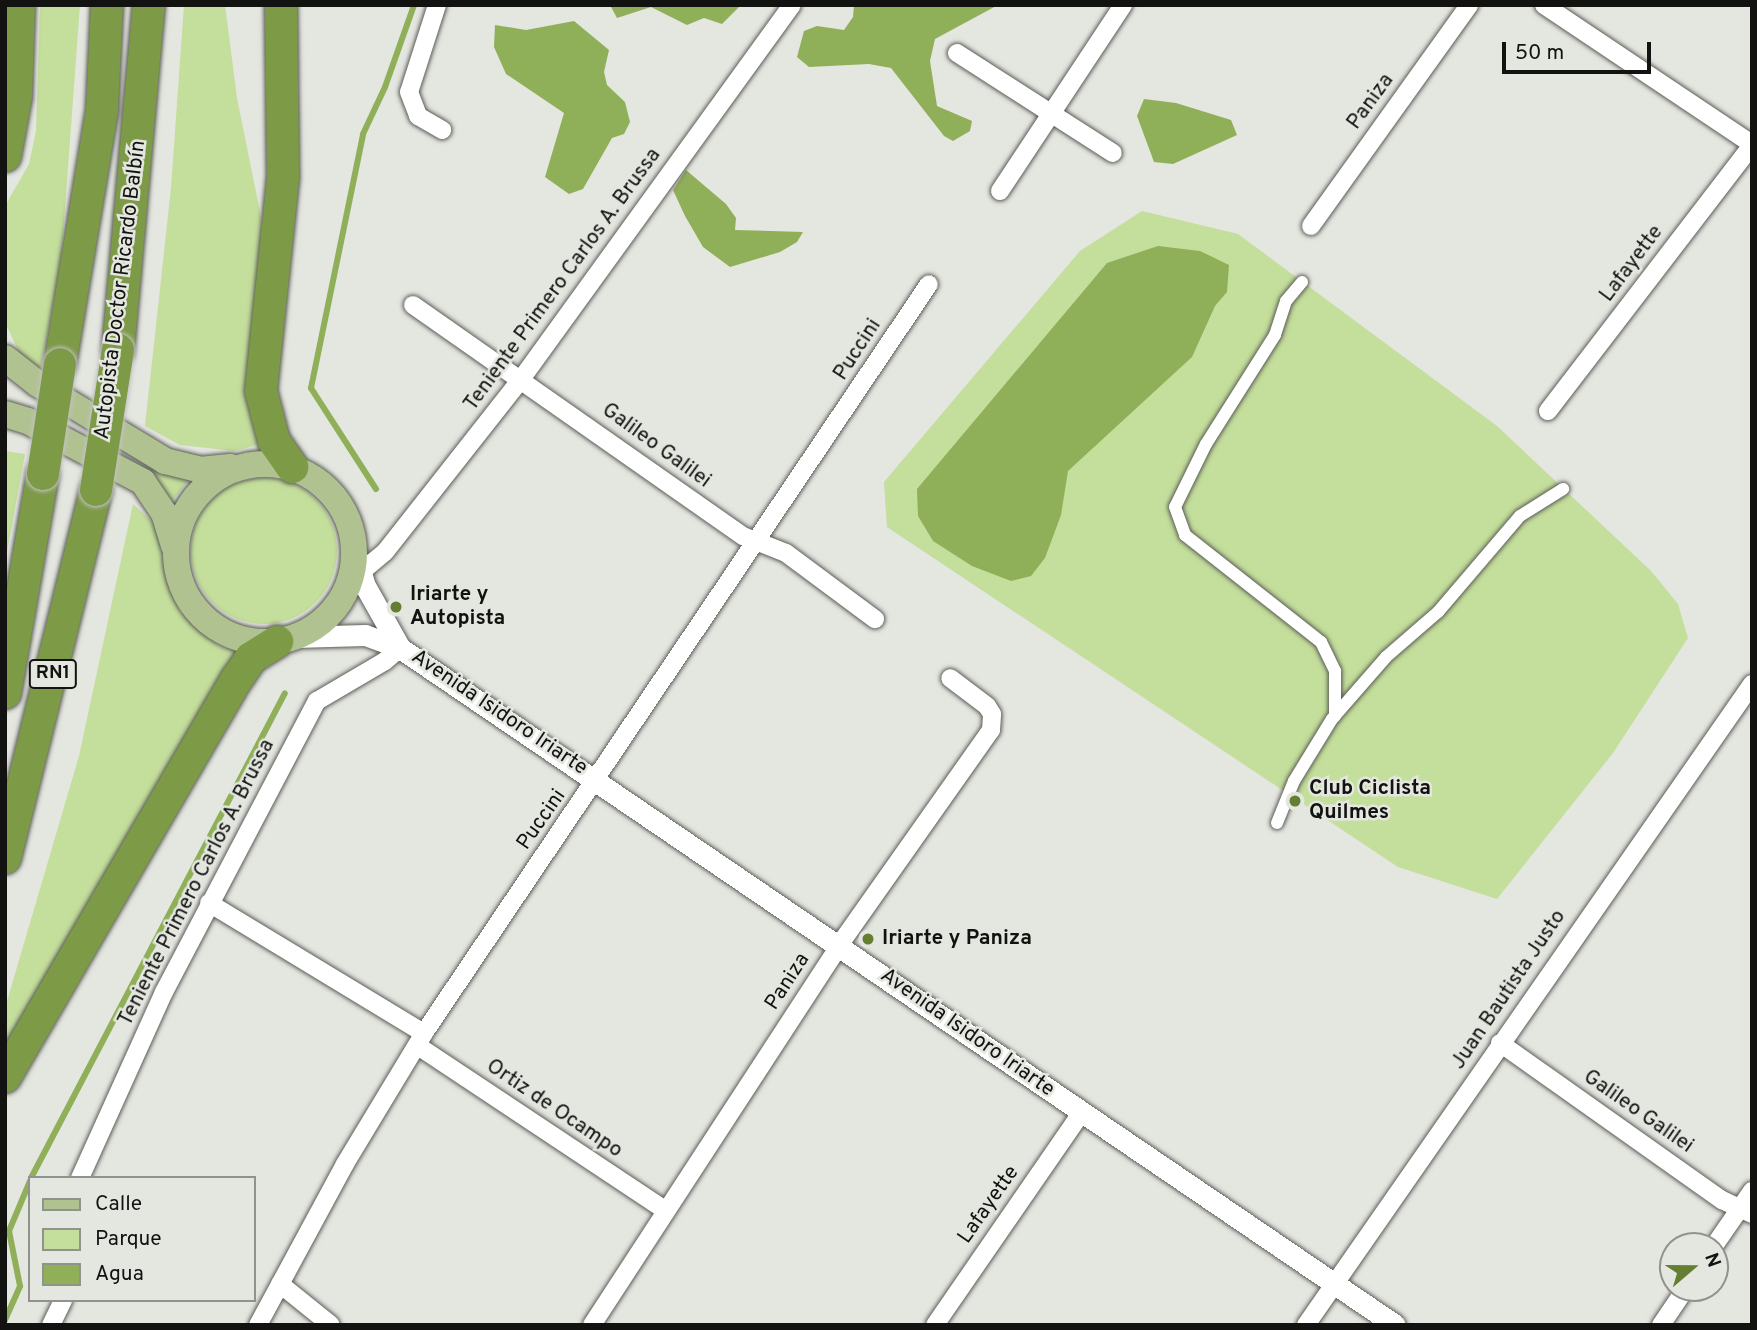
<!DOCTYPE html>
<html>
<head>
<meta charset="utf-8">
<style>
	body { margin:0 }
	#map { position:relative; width:1757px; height:1330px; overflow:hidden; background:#e4e6e0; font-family:Overpass,sans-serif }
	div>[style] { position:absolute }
	.green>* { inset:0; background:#c4de9b }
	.round { border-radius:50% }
	.water>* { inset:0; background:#90af59 }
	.stream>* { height:6px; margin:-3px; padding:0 3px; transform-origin:3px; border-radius:3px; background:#90af59 }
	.roads { filter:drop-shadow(0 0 2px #5b5d57) drop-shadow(0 0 2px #5b5d57) }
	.pedestrian>* { height:12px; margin:-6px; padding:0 6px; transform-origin:6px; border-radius:6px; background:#fff }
	.minor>* { height:18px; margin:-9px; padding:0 9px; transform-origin:9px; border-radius:9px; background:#fff }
	.tertiary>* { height:21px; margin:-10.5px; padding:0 10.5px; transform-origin:10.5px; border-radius:10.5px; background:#fff }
	.primary>* { height:26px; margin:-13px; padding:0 13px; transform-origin:13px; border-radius:13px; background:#b1c291 }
	.primary>.ring { margin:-13px; padding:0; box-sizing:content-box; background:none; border:26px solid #b1c291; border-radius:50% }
	.motorway>* { height:32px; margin:-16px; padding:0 16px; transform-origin:16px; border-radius:16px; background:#7d9a47 }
	.bridges { filter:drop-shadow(0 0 2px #c1c2c1) drop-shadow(0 0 2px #c1c2c1) }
	.motorway-bridge>* { height:32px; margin:-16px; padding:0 16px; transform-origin:16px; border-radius:16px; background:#7d9a47 }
	.dots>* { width:19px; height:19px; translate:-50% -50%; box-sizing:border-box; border:4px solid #e4e6e0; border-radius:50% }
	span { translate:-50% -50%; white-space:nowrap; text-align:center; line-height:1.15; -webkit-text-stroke:5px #e4e6e0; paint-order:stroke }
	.shield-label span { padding:2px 5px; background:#e4e6e0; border:2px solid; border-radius:5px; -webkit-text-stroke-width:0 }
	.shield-label { font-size:19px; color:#121311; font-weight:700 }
	.street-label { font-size:21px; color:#121311 }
	.poi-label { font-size:21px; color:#121311; font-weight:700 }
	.left { translate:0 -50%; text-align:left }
	.frame { position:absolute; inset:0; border:7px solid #121311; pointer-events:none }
	.legend { position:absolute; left:28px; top:1176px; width:228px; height:126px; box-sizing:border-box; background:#e4e6e0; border:2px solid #90928d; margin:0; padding:9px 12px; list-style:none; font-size:21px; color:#121311 }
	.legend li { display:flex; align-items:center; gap:14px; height:35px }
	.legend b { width:35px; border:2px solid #90928d }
	.north { position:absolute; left:1659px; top:1232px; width:70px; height:70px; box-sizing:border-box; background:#e4e6e0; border:2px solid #90928d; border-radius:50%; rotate:70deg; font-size:19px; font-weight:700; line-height:28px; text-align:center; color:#121311 }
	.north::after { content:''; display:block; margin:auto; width:24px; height:32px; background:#657f32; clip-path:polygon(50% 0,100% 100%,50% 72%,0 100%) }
	.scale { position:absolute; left:1502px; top:42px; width:149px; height:32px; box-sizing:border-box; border:4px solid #121311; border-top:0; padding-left:9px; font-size:21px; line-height:24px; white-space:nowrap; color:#121311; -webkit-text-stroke:5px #e4e6e0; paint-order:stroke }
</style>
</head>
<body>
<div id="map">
	<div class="green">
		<div style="clip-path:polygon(40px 5px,80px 5px,61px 262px,39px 376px,22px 359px,5px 322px,5px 206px,29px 164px,36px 131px)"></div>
		<div style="clip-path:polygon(184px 5px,225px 5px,237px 98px,261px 217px,259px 444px,235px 451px,180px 445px,145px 426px,171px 188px)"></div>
		<div style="clip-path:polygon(1142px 211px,1238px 234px,1497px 426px,1651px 571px,1678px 604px,1688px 638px,1613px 753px,1497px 899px,1398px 867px,887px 527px,884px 482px,1080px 251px)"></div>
		<div style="clip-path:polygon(5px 451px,25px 454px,5px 563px)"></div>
		<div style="clip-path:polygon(144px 467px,180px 477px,190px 478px,172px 501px)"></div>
		<div class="round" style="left:191px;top:478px;width:146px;height:146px"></div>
		<div style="clip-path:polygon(133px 504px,156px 525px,168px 583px,180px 612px,219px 646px,243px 653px,5px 1059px,5px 1008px,79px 756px)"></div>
	</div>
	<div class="water">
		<div style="clip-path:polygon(610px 5px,741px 5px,722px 24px,704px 18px,687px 25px,651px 7px,617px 18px)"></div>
		<div style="clip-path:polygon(854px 5px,998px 5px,935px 39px,930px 61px,937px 106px,972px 121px,970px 131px,953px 141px,944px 136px,891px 68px,869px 64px,809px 67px,797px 57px,804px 31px,817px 26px,844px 30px,853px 17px)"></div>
		<div style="clip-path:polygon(574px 21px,609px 50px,604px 72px,607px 85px,625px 102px,630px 122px,624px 134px,612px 138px,583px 189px,569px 194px,545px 177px,564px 113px,506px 74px,494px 47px,495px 25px,526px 30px)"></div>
		<div style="clip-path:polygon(1144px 99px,1176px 103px,1231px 120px,1237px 135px,1173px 164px,1154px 162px,1137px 116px)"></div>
		<div style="clip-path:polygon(686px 170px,726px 204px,736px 218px,735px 230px,803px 232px,797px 242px,780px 252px,730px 267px,703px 247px,685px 216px,673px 190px)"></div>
		<div style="clip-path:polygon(1158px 246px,1200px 251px,1229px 265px,1227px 292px,1215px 306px,1192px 357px,1068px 471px,1061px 515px,1045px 558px,1031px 576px,1011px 581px,972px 566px,933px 541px,918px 516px,917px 489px,1107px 263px)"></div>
	</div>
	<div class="stream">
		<div style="left:376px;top:489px;width:120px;rotate:-122.8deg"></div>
		<div style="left:311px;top:388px;width:259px;rotate:-78.4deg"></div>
		<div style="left:363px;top:134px;width:52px;rotate:-64.9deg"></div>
		<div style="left:385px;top:87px;width:87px;rotate:-70.5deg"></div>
		<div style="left:31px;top:1178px;width:547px;rotate:-62.36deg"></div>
		<div style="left:5px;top:1320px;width:37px;rotate:-66deg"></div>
		<div style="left:20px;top:1286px;width:56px;rotate:-101.3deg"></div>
		<div style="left:9px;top:1231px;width:54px;rotate:-67.2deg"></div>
	</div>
	<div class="roads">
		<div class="pedestrian">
			<div style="left:1302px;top:282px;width:25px;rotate:130deg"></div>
			<div style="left:1286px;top:301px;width:36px;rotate:108deg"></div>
			<div style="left:1275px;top:335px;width:129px;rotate:122.3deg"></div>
			<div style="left:1206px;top:444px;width:70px;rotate:116.2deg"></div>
			<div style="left:1175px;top:507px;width:30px;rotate:70deg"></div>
			<div style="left:1185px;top:535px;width:173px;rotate:38.2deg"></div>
			<div style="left:1321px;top:642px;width:32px;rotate:64deg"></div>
			<div style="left:1335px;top:671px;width:45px;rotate:90deg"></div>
			<div style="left:1277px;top:823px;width:45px;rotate:-68deg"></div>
			<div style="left:1294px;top:781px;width:73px;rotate:-58.5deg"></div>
			<div style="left:1332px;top:719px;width:82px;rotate:-48.9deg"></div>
			<div style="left:1386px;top:657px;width:69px;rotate:-40.9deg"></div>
			<div style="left:1438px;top:612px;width:126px;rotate:-49.5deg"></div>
			<div style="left:1520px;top:516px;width:51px;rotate:-32.1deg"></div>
		</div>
		<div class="minor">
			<div style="left:437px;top:5px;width:91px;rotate:107.8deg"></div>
			<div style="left:409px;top:92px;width:26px;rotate:69deg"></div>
			<div style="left:418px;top:116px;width:28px;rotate:30deg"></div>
			<div style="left:1544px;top:5px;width:250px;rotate:33.8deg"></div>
			<div style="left:957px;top:53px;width:185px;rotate:32.7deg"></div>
			<div style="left:1000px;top:191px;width:223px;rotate:-56.5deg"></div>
			<div style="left:1311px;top:226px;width:272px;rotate:-54.4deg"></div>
			<div style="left:413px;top:305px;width:403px;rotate:35deg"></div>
			<div style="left:743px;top:536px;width:46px;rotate:21.6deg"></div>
			<div style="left:786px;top:553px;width:111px;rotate:36.6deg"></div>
			<div style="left:1548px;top:411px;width:335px;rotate:-52.5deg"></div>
			<div style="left:361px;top:572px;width:31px;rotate:-40deg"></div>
			<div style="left:385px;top:552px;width:221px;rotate:-51.8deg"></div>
			<div style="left:522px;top:378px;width:460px;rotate:-54.1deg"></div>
			<div style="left:209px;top:903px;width:251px;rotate:31.2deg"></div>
			<div style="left:1500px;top:1043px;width:272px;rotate:35.3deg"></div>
			<div style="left:1722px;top:1200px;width:33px;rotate:25deg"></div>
			<div style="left:418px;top:1046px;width:296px;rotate:33.6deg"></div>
			<div style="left:80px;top:1178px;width:204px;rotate:-65.7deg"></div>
			<div style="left:164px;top:992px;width:329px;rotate:-62.3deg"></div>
			<div style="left:317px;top:701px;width:79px;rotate:-30.5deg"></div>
			<div style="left:385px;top:661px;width:20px;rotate:-41deg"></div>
			<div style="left:1714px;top:1246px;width:67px;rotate:-55.4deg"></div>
			<div style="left:280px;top:1284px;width:65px;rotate:38.8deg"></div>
			<div style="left:51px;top:1325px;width:28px;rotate:-64deg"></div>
			<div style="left:258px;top:1325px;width:183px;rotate:-61.6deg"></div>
			<div style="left:345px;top:1164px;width:153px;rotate:-58.9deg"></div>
			<div style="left:424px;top:1033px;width:903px;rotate:-56.01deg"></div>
			<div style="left:592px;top:1325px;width:455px;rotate:-56.9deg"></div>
			<div style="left:840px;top:944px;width:262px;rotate:-54.8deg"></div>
			<div style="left:991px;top:730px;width:16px;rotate:-86deg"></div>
			<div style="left:992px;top:714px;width:9px;rotate:-122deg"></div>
			<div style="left:987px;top:706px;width:46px;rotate:-142.9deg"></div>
			<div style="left:935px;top:1325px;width:259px;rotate:-55.4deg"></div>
			<div style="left:1306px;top:1325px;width:781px;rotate:-55.17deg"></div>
			<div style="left:1661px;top:1325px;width:45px;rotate:-56deg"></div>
		</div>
		<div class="tertiary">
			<div style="left:354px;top:548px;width:37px;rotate:74deg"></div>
			<div style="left:364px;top:584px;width:73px;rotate:60.6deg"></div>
			<div style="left:294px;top:637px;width:71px;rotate:-1.6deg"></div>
			<div style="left:365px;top:635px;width:37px;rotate:20deg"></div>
			<div style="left:400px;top:648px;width:1203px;rotate:34.23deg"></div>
		</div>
		<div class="primary">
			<div style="left:5px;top:358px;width:42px;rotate:38.2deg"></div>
			<div style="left:38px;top:384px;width:149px;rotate:31.2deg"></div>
			<div style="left:165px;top:461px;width:36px;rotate:14deg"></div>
			<div style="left:200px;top:470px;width:30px;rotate:-6deg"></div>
			<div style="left:5px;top:414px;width:24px;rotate:17deg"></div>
			<div style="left:28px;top:421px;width:130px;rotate:27.9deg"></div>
			<div style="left:143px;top:482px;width:37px;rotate:56deg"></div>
			<div style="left:164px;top:513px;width:34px;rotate:73deg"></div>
			<div class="ring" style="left:176px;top:464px;width:152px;height:152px"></div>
		</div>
		<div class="motorway">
			<div style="left:281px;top:5px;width:173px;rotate:89.3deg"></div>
			<div style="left:283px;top:178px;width:214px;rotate:95.9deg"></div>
			<div style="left:261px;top:391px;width:52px;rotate:75.4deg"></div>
			<div style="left:274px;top:441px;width:32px;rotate:55deg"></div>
			<div style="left:5px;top:156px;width:61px;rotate:-79.6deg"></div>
			<div style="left:16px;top:96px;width:91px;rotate:-88.1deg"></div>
			<div style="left:118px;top:350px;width:346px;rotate:-84.9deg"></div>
			<div style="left:60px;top:364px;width:257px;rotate:-80.6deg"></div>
			<div style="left:102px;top:110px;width:105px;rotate:-87.3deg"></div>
			<div style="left:5px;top:693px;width:222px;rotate:-80.2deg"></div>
			<div style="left:5px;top:858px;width:379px;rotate:-76.1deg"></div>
			<div style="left:5px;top:1077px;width:461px;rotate:-59.8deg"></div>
			<div style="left:237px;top:679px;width:25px;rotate:-56deg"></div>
			<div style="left:251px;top:658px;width:31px;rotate:-32deg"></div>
		</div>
	</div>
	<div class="bridges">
		<div class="motorway-bridge">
			<div style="left:43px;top:474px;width:111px;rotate:-81.2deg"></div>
			<div style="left:96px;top:490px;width:142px;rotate:-81.1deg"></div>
		</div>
	</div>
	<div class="dots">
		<div style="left:396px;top:607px;background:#657f32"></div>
		<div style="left:1295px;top:801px;background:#657f32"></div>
		<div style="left:868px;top:939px;background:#657f32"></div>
	</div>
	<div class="shield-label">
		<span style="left:53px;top:674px">RN1</span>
	</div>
	<div class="street-label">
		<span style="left:1371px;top:102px;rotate:-54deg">Paniza</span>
		<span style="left:1632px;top:264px;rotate:-53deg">Lafayette</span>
		<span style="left:563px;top:280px;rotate:-54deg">Teniente Primero Carlos A. Brussa</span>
		<span style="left:121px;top:290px;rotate:-83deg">Autopista Doctor Ricardo Balbín</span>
		<span style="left:858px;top:350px;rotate:-57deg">Puccini</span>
		<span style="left:656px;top:446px;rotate:36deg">Galileo Galilei</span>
		<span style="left:499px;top:713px;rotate:34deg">Avenida Isidoro Iriarte</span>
		<span style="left:542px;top:820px;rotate:-55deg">Puccini</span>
		<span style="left:197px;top:883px;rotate:-63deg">Teniente Primero Carlos A. Brussa</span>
		<span style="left:788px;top:982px;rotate:-57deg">Paniza</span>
		<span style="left:1509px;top:990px;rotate:-56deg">Juan Bautista Justo</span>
		<span style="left:967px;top:1033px;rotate:35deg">Avenida Isidoro Iriarte</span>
		<span style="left:554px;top:1109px;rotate:34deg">Ortiz de Ocampo</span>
		<span style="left:1638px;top:1112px;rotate:35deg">Galileo Galilei</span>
		<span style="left:989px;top:1205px;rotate:-55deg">Lafayette</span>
	</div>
	<div class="poi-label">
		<span class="left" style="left:410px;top:607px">Iriarte y<br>Autopista</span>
		<span class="left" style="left:1309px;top:801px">Club Ciclista<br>Quilmes</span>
		<span class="left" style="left:882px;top:939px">Iriarte y Paniza</span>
	</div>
	<div class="frame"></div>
	<ul class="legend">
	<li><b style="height:9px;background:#b1c291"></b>Calle</li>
	<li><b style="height:19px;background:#c4de9b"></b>Parque</li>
	<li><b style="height:19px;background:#90af59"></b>Agua</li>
	</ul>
	<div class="north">N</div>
	<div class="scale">50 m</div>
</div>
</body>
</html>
